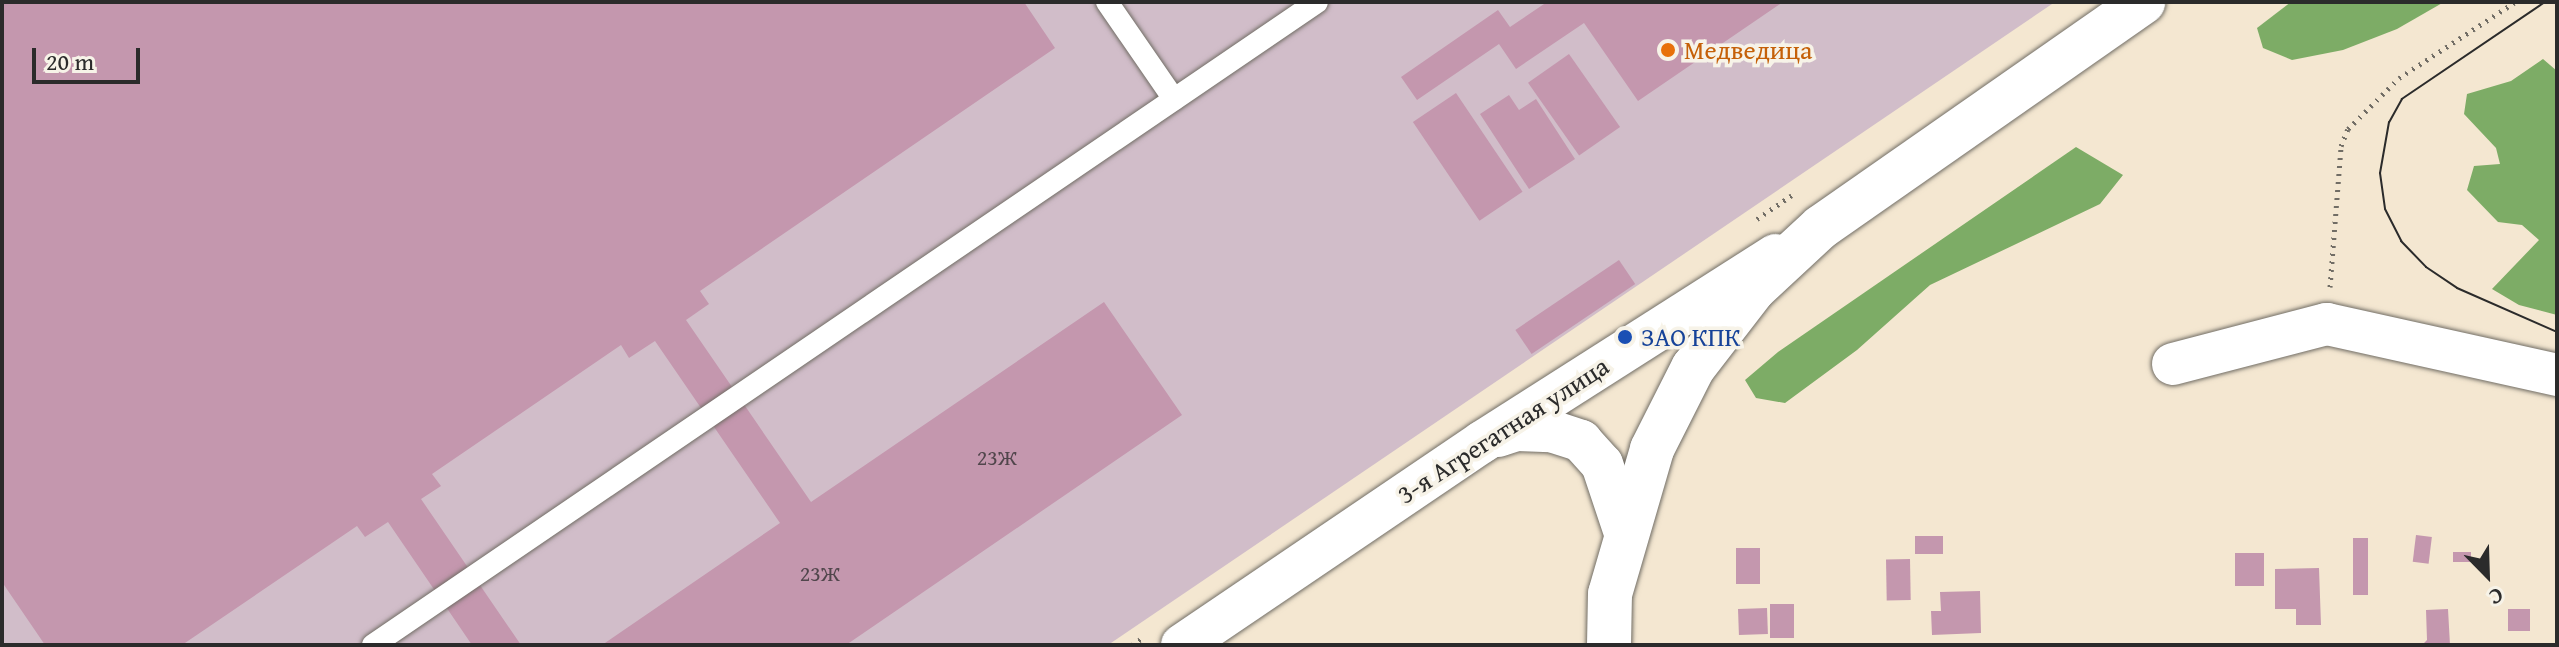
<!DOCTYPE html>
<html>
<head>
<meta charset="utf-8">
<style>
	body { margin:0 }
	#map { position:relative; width:2559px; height:647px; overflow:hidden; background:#f4e7d1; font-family:"Gentium Book Plus",serif }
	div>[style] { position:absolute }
	.industrial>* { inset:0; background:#d1bdc9 }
	.forest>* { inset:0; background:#7dac66 }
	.building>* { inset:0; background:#c497ae; transform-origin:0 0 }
	.path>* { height:5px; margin-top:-2.5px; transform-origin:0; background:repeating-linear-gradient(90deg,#716d65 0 2px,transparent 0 8px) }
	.roads { filter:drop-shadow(0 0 2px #716d65) drop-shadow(0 0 2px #716d65) }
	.service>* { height:22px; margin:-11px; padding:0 11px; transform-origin:11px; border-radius:11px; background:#fff }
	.minor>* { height:42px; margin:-21px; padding:0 21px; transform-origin:21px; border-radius:21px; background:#fff }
	.tertiary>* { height:44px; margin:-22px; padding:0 22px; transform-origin:22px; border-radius:22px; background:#fff }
	.tram>* { height:2px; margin:-1px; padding:0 1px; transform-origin:1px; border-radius:1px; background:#2b2b2b }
	.dots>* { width:22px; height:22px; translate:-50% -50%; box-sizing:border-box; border:4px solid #f7f3e8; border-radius:50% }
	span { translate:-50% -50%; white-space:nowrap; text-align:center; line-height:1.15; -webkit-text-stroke:7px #f7f3e8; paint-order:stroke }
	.number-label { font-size:22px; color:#51464c }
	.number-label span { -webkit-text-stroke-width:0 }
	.food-label { font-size:26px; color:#c56008 }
	.left { translate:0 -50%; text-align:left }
	.transit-label { font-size:26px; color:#164399 }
	.street-label { font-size:26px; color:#2b2b2b }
	.frame { position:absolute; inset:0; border:4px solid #2b2b2b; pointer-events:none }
	.north { position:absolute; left:2447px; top:535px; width:80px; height:80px; -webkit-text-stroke:6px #f7f3e8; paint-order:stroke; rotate:157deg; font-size:22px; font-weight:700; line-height:32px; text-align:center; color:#2b2b2b }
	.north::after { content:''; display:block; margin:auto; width:28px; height:36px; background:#2b2b2b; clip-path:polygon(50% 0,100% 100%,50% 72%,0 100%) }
	.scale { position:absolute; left:32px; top:48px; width:108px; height:36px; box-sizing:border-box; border:4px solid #2b2b2b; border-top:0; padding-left:10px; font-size:24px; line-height:28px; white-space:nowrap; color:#2b2b2b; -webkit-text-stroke:6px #f7f3e8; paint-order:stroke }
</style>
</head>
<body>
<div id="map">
	<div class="industrial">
		<div style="clip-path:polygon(2px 2px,2055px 2px,1108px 645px,2px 645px)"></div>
	</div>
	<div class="forest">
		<div style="clip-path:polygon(2291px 2px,2444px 2px,2397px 29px,2343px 50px,2292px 60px,2263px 48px,2257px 28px)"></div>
		<div style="clip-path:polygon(2543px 59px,2557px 71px,2557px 315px,2519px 305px,2492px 289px,2539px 240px,2522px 225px,2498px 222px,2467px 190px,2474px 166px,2500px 164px,2496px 148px,2464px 114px,2467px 94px,2511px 81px)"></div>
		<div style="clip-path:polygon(2076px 147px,2123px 175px,2100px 204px,1930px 285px,1857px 350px,1785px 403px,1756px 398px,1745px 380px,1778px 352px)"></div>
	</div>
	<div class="building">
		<div style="clip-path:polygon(2px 2px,1024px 2px,1055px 48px,700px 291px,709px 304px,686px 320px,811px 502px,1104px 302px,1182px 415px,846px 645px,602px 645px,780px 523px,655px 341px,629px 358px,621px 345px,432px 474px,441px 486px,421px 499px,521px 645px,472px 645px,388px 522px,365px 537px,357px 526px,182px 645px,45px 645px,2px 582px)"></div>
		<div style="clip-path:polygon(1547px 2px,1783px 2px,1638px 101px,1584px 23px,1516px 69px,1499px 44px,1417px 100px,1401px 77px,1498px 10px,1510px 27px)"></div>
		<div style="left:1569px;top:54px;width:89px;height:50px;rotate:55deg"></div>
		<div style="left:1456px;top:93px;width:119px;height:52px;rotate:56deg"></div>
		<div style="clip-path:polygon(1509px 95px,1519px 110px,1536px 99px,1575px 159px,1529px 189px,1480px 114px)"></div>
		<div style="left:1619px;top:260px;width:29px;height:125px;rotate:56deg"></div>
		<div style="left:2416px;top:535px;width:16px;height:27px;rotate:7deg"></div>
		<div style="left:1943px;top:536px;width:18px;height:28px;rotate:90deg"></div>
		<div style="left:2353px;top:538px;width:15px;height:57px"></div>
		<div style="left:1736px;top:548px;width:24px;height:36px"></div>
		<div style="left:2453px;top:552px;width:18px;height:10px"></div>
		<div style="left:2235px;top:553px;width:29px;height:33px"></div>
		<div style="left:1910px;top:559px;width:41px;height:24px;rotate:89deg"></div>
		<div style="clip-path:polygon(2319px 568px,2321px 625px,2296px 625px,2296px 609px,2275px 609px,2275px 569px)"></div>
		<div style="clip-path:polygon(1980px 591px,1981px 633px,1932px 635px,1931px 611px,1941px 611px,1940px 592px)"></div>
		<div style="left:1770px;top:604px;width:24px;height:34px"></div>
		<div style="left:1767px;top:608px;width:26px;height:29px;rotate:88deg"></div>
		<div style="clip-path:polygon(2448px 609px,2450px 645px,2422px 645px,2427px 640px,2426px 610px)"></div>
		<div style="left:2530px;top:609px;width:22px;height:22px;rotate:90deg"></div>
	</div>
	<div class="path">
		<div style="left:1757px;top:219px;width:42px;rotate:-34.4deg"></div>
		<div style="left:2330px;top:287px;width:141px;rotate:-85.5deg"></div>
		<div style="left:2341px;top:146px;width:18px;rotate:-68deg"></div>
		<div style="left:2348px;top:129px;width:72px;rotate:-45deg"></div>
		<div style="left:2399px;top:78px;width:139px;rotate:-33.2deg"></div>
		<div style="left:1132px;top:645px;width:14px;rotate:-34deg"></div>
	</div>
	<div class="roads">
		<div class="service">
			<div style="left:1107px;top:2px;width:118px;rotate:55.4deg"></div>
			<div style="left:373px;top:645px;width:1142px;rotate:-34.26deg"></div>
		</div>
		<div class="minor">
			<div style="left:2173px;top:364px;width:159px;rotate:-14.6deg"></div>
			<div style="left:2327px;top:324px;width:236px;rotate:12.5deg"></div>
			<div style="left:1498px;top:436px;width:20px;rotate:-18deg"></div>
			<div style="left:1517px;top:430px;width:34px;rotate:2deg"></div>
			<div style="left:1551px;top:431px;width:32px;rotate:18deg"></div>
			<div style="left:1581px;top:441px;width:31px;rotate:48deg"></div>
			<div style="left:1602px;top:464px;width:70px;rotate:71.6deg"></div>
			<div style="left:1182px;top:645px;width:362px;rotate:-34.1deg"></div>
			<div style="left:1482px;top:442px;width:348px;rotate:-32.5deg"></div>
		</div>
		<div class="tertiary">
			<div style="left:1609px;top:645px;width:51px;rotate:-88.9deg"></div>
			<div style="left:1610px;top:594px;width:151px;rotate:-73.8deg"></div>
			<div style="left:1652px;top:449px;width:91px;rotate:-63.2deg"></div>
			<div style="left:1693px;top:368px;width:100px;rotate:-52.3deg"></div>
			<div style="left:1754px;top:289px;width:91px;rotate:-42.8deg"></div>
			<div style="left:1821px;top:227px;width:393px;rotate:-34.9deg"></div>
		</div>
	</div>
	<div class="tram">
		<div style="left:2545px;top:2px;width:173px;rotate:145.9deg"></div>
		<div style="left:2402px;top:99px;width:26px;rotate:119deg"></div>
		<div style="left:2389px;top:122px;width:52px;rotate:100deg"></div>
		<div style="left:2380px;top:173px;width:36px;rotate:82deg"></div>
		<div style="left:2385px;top:209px;width:36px;rotate:63deg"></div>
		<div style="left:2401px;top:241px;width:36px;rotate:46deg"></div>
		<div style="left:2426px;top:267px;width:37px;rotate:34deg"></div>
		<div style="left:2457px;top:288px;width:109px;rotate:23.7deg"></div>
	</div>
	<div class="dots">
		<div style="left:1668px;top:50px;background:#e8710a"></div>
		<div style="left:1625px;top:337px;background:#1a4fb4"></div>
	</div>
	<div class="number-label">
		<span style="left:997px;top:458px">23Ж</span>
		<span style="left:820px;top:574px">23Ж</span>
	</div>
	<div class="food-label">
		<span class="left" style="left:1684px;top:50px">Медведица</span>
	</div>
	<div class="transit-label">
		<span class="left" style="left:1641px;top:337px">ЗАО КПК</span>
	</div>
	<div class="street-label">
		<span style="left:1503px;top:430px;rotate:-33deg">3-я Агрегатная улица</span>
	</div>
	<div class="frame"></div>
	<div class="north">С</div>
	<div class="scale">20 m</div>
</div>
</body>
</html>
